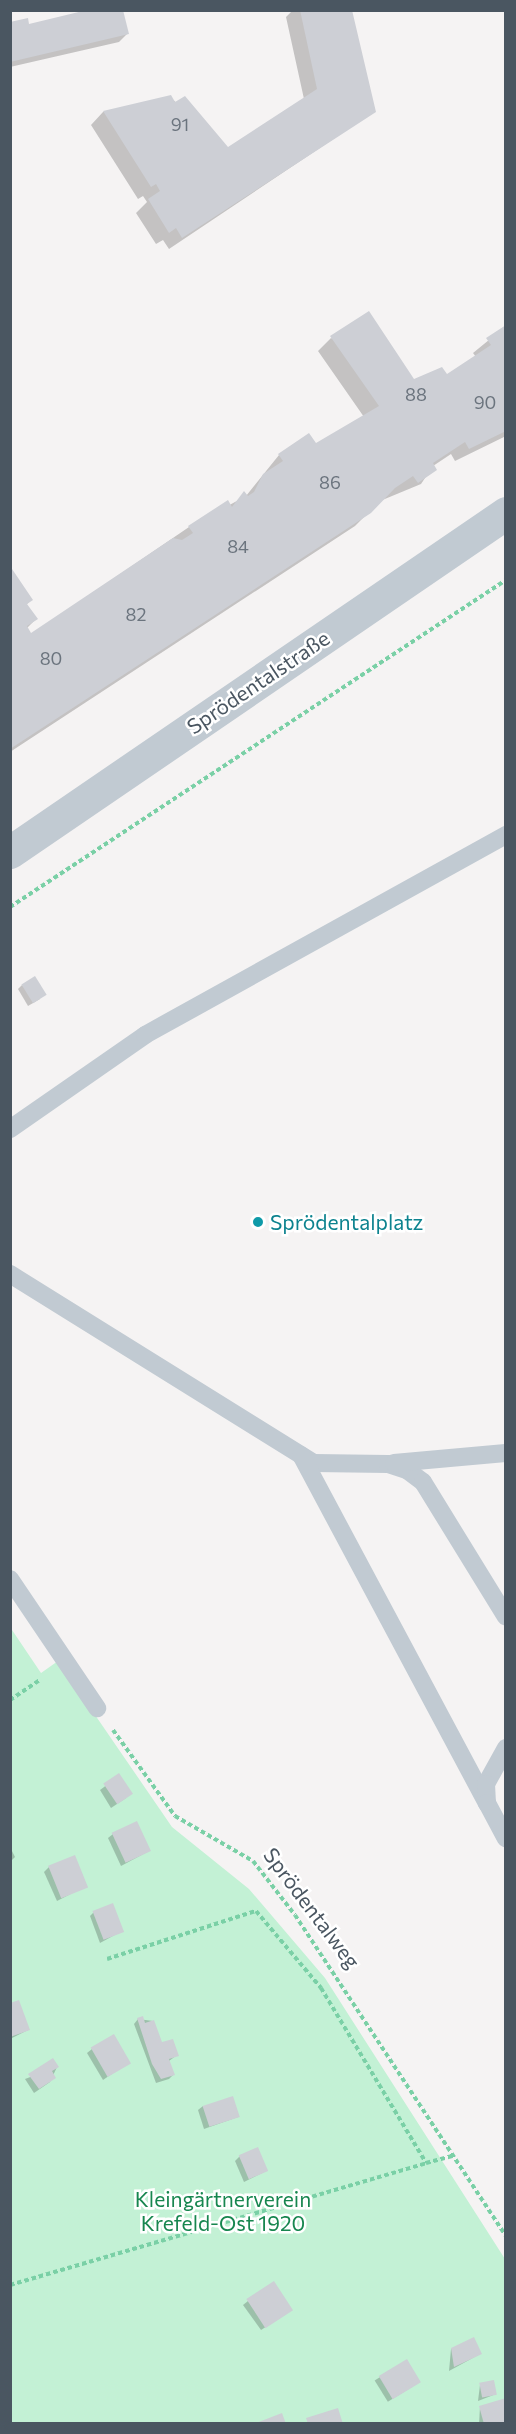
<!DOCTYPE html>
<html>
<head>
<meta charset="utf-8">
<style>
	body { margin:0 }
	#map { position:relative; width:516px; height:2434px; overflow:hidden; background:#f5f3f3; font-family:Commissioner,sans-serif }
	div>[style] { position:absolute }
	.green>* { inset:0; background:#c3f1d5 }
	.shadow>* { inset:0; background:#0003; transform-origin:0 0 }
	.building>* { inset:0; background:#cdcfd5; transform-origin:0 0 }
	.path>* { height:4px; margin-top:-2px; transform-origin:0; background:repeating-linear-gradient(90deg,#7ad0a6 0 4.5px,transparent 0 7.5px) }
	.service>* { height:18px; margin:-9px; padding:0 9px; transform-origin:9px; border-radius:9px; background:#c1cad2 }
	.minor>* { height:33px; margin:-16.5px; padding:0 16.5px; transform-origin:16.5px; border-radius:16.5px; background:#c1cad2 }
	.dots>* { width:16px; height:16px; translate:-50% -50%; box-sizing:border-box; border:3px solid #fff; border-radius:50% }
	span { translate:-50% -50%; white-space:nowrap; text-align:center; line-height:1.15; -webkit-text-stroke:5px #fff; paint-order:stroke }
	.number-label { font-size:18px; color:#6b747e }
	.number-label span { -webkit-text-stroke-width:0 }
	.street-label { font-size:21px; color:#4a5661 }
	.culture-label { font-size:21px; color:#0d838f }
	.left { translate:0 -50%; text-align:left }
	.park-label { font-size:21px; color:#17864f }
	.frame { position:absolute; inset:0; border:12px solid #4a5661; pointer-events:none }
</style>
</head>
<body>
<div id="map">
	<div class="green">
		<div style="clip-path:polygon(10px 1627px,41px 1673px,58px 1661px,172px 1827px,249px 1889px,325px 1978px,505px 2259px,505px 2423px,11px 2423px)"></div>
	</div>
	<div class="shadow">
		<div style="clip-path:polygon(293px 10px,351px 10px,375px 111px,169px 249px,163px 240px,156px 244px,136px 213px,147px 202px,143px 196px,138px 199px,91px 125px,103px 112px,170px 97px,228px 149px,304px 99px,286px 17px)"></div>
		<div style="clip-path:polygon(10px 23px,28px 26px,127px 34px,119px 42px,10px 67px)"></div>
		<div style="clip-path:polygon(506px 326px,506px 436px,455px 461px,451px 454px,433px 466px,421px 484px,380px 501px,355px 526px,10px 752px,10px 569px,31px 600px,26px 605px,36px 619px,27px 628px,31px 635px,189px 527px,246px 496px,279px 455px,316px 445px,364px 417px,318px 351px,331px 338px,413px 381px,446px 376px,476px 357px,473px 353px)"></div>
		<div style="clip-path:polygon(22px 985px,40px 999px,28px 1006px,18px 989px)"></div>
		<div style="clip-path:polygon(119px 1776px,126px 1798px,111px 1808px,100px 1790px)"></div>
		<div style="clip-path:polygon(113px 1834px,149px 1851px,121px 1866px,108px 1838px)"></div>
		<div style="clip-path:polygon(10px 1847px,15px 1857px,10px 1862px)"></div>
		<div style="clip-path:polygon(49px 1867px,86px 1886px,57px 1901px,44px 1872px)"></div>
		<div style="clip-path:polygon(94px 1912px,122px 1931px,100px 1943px,90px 1916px)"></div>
		<div style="clip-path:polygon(10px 2005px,28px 2030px,10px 2039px)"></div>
		<div style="clip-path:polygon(138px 2019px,153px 2021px,161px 2044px,177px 2055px,169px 2061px,173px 2075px,169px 2079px,156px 2083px,134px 2024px)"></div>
		<div style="clip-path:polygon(92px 2049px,129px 2062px,103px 2080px,87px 2053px)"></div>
		<div style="clip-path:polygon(57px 2067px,50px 2082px,34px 2093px,25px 2079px)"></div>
		<div style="clip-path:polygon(203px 2106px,238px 2117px,204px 2129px,198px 2110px)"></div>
		<div style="clip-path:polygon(240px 2156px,266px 2171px,244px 2182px,235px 2161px)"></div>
		<div style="clip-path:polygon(248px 2301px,286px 2314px,261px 2330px,243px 2305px)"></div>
		<div style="clip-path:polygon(451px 2349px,480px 2354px,449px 2371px)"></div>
		<div style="left:406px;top:2361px;width:25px;height:37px;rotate:58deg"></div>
		<div style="clip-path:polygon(480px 2385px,496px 2394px,478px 2401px)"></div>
		<div style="clip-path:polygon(480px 2407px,506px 2424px,479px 2424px)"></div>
	</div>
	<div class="building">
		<div style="clip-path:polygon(87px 10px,123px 10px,129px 34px,10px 62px,10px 22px,28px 18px,29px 24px)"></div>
		<div style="clip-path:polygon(300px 10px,352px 10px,376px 112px,182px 238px,176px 228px,169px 233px,148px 199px,160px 191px,156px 184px,151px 187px,103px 111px,171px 95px,175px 102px,185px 96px,228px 147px,317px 89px)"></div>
		<div style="clip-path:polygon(369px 311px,414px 379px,442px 367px,447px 374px,491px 345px,486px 338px,506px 325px,506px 431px,469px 449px,465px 442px,433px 463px,437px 470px,418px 483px,413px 476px,395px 488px,371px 513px,10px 749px,10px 566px,33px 600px,27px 604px,38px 619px,27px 626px,31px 633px,173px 538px,182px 540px,193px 533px,188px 526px,228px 500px,232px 507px,244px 491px,248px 496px,254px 492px,263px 474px,283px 461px,278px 454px,309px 433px,316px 443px,379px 406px,330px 336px)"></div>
		<div style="left:35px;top:976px;width:22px;height:16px;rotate:58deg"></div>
		<div style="left:119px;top:1773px;width:25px;height:19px;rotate:56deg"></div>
		<div style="left:137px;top:1821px;width:33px;height:28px;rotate:65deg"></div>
		<div style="left:75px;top:1855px;width:35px;height:29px;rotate:68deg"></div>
		<div style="left:113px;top:1903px;width:31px;height:22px;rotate:69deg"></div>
		<div style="clip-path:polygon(19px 2000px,30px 2030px,10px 2037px,10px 2003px)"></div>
		<div style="clip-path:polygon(143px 2016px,145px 2023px,154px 2020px,162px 2042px,173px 2039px,179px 2056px,169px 2059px,175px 2075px,161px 2079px,152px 2064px,137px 2018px)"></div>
		<div style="left:114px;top:2034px;width:34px;height:27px;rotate:60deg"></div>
		<div style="clip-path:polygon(53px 2058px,59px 2067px,52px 2071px,56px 2078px,39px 2089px,28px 2074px)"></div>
		<div style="left:233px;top:2096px;width:22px;height:32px;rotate:72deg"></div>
		<div style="left:258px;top:2147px;width:26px;height:21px;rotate:67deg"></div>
		<div style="left:274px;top:2281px;width:35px;height:33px;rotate:57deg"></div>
		<div style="clip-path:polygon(474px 2337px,482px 2354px,454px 2367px,451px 2348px)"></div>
		<div style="left:407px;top:2359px;width:27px;height:33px;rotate:59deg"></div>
		<div style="left:494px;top:2380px;width:15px;height:15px;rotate:79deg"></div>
		<div style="clip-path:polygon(506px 2398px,506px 2424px,484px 2424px,479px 2406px)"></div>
		<div style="clip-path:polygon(338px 2408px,343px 2424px,308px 2424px,306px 2418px)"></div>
		<div style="clip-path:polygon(282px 2413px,286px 2424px,256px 2424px,256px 2423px)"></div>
	</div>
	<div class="path">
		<div style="left:10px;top:907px;width:594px;rotate:-33.4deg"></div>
		<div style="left:10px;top:1700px;width:37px;rotate:-34deg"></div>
		<div style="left:113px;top:1730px;width:106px;rotate:54.2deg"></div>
		<div style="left:175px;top:1816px;width:90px;rotate:30deg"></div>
		<div style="left:253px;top:1861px;width:68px;rotate:52.1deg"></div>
		<div style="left:295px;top:1915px;width:384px;rotate:56.7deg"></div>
		<div style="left:107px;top:1959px;width:157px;rotate:-17.9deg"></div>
		<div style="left:256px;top:1911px;width:101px;rotate:49.8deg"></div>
		<div style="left:321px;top:1988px;width:204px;rotate:59deg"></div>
		<div style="left:426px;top:2163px;width:30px;rotate:-15deg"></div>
		<div style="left:10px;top:2285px;width:434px;rotate:-16.3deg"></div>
	</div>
	<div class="service">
		<div style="left:10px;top:1129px;width:165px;rotate:-34.8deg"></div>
		<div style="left:145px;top:1035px;width:413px;rotate:-29deg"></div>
		<div style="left:10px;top:1274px;width:358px;rotate:31.9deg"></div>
		<div style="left:314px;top:1463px;width:74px;rotate:0.8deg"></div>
		<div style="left:388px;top:1464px;width:20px;rotate:18deg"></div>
		<div style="left:407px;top:1470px;width:20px;rotate:37deg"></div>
		<div style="left:423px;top:1482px;width:158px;rotate:58.4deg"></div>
		<div style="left:301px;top:1455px;width:395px;rotate:61.9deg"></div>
		<div style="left:394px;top:1463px;width:112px;rotate:-5.1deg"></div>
		<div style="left:10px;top:1579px;width:156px;rotate:56deg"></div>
		<div style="left:506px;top:1748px;width:41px;rotate:119.1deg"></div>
		<div style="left:486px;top:1784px;width:19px;rotate:87deg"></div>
		<div style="left:487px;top:1803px;width:40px;rotate:62deg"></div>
	</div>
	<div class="minor">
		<div style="left:10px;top:852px;width:601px;rotate:-34.35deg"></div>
	</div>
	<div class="dots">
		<div style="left:258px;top:1222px;background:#0f9aa8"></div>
	</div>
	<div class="number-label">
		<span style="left:180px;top:124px">91</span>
		<span style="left:416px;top:394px">88</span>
		<span style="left:485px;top:402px">90</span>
		<span style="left:330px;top:482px">86</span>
		<span style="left:238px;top:546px">84</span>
		<span style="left:136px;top:614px">82</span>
		<span style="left:51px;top:658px">80</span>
	</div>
	<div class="street-label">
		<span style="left:258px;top:682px;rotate:-34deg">Sprödentalstraße</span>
		<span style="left:312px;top:1908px;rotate:53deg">Sprödentalweg</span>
	</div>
	<div class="culture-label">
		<span class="left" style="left:270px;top:1222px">Sprödentalplatz</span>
	</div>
	<div class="park-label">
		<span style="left:223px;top:2211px">Kleingärtnerverein<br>Krefeld-Ost 1920</span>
	</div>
	<div class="frame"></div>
</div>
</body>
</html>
